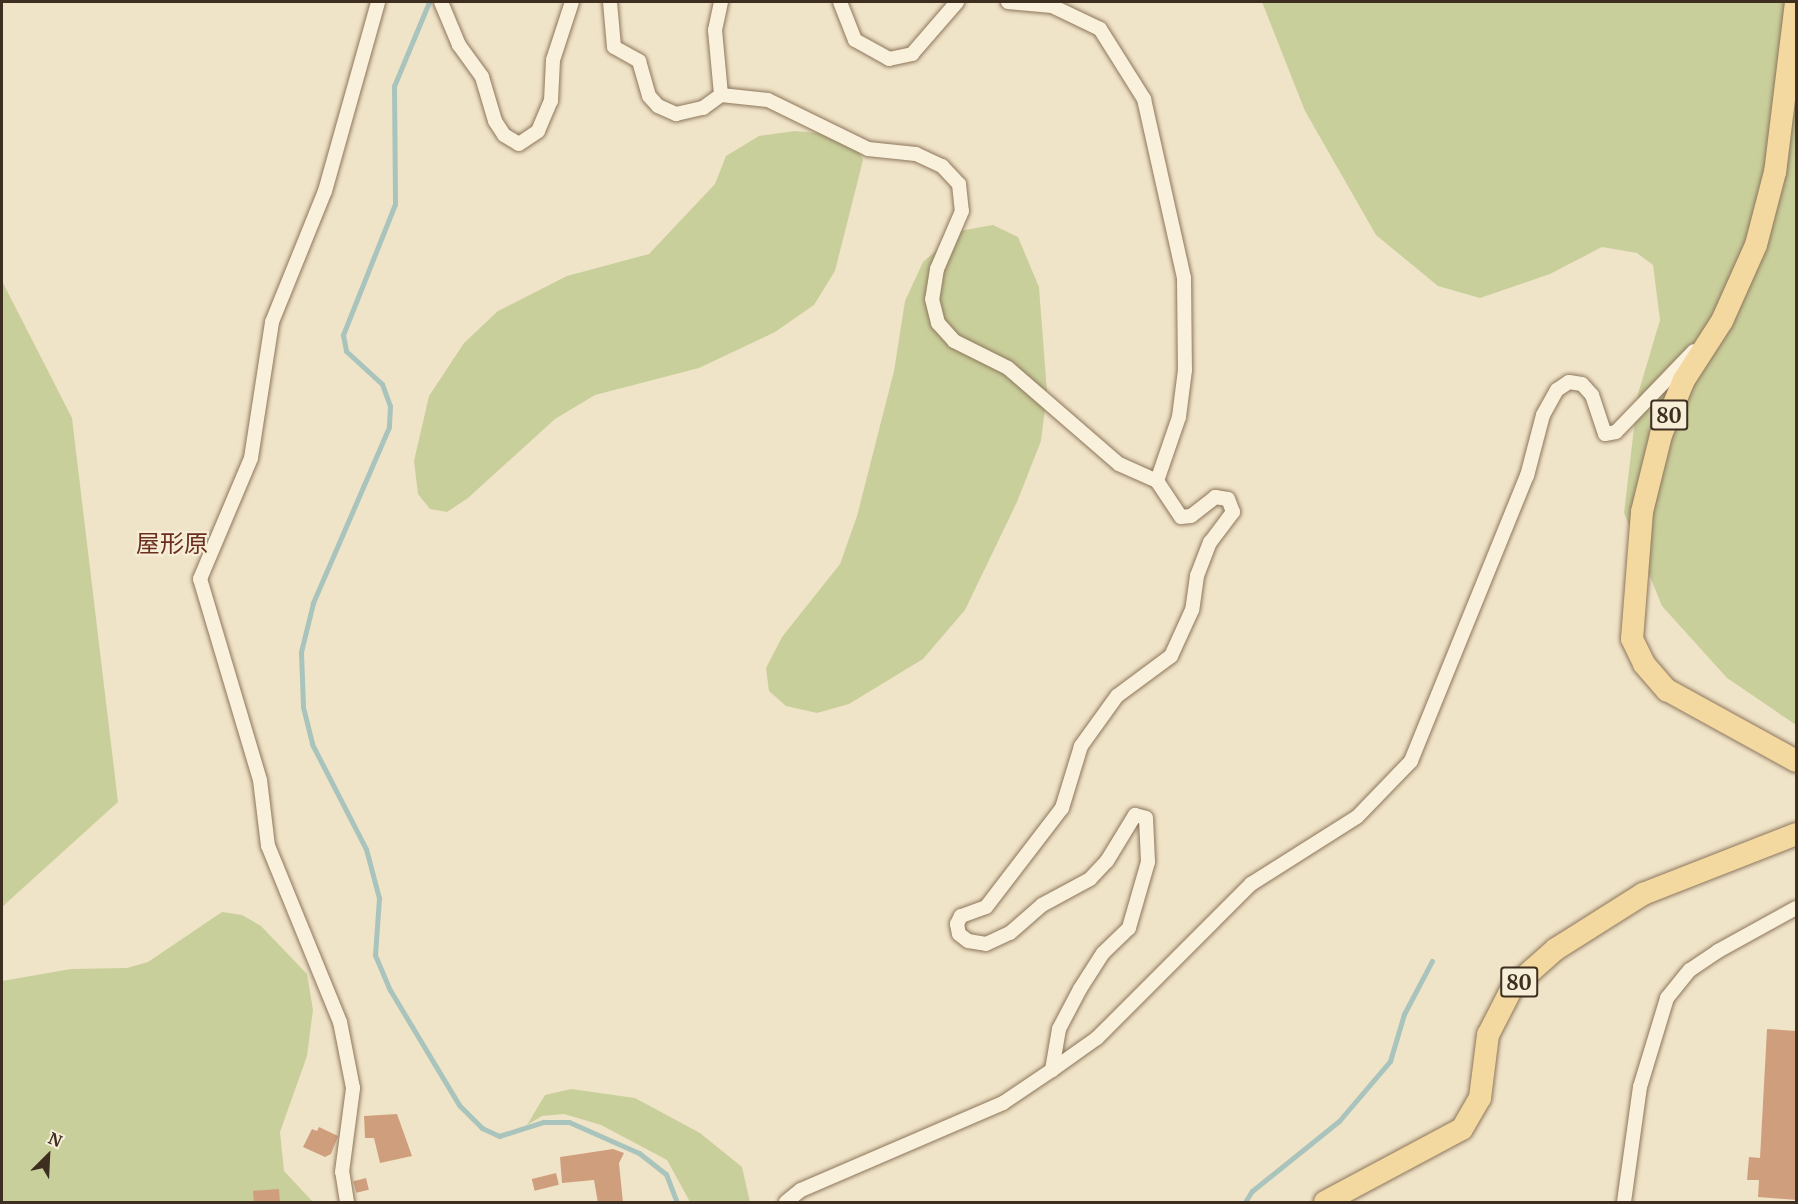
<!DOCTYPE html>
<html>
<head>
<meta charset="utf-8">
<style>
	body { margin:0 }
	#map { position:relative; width:1798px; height:1204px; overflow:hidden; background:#f0e4c8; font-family:Merriweather,"Noto Sans JP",serif }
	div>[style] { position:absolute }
	.green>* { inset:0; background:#c9cf9b }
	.stream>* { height:5px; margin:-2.5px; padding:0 2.5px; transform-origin:2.5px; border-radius:2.5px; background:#a9c4bc }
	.building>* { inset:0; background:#cf9f7d; transform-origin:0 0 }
	.roads { filter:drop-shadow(0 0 2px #8d765c) drop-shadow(0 0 2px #8d765c) }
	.street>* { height:14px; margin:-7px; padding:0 7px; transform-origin:7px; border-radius:7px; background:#faf1dc }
	.primary>* { height:22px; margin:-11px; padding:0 11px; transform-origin:11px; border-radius:11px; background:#f3d9a0 }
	span { translate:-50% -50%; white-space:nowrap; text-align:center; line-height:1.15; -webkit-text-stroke:4.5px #f7eed8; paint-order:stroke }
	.shield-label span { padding:2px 4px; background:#f7eed8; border:2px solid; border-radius:4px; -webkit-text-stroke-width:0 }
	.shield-label { font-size:20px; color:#3d2e20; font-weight:700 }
	.quarter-label { font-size:24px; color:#6b2e1e }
	.frame { position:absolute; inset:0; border:3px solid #3d2e20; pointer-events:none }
	.north { position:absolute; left:18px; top:1126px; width:60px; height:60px; -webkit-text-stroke:4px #f7eed8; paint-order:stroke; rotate:24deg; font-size:16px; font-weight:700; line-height:24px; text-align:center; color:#3d2e20 }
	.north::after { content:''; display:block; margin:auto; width:21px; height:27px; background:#3d2e20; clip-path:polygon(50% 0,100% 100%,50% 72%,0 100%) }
</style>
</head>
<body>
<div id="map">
	<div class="green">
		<div style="clip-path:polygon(1262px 2px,1796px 2px,1796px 725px,1727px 678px,1662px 606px,1624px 513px,1638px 394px,1660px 320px,1653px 265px,1637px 253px,1602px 247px,1550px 274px,1480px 298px,1438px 286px,1376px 235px,1305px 111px)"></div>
		<div style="clip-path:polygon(795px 131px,827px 134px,854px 143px,863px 160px,835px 271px,814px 305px,775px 332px,699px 368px,595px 395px,555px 419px,468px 498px,447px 512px,430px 509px,418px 494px,414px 461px,429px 396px,464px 343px,498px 311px,567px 276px,649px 254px,715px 184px,726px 156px,759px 136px)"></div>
		<div style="clip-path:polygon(993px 225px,1018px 237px,1039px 287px,1047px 392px,1041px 441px,1017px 502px,965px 610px,923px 659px,849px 704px,817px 713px,786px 706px,769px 691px,766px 668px,782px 637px,840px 564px,857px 516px,894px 371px,905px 301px,923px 262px,959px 231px)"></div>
		<div style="clip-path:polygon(2px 281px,72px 418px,118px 802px,2px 907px)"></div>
		<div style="clip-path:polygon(222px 912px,242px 915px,261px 926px,307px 974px,313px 1010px,307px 1056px,280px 1132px,284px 1171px,313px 1202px,2px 1202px,2px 981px,71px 969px,127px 968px,148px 962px)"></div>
		<div style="clip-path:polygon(571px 1089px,635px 1098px,700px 1133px,742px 1167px,750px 1202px,690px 1202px,667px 1160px,601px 1125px,564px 1114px,542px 1116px,527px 1125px,545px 1095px)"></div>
	</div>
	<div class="stream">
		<div style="left:429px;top:2px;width:91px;rotate:112.6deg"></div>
		<div style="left:394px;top:86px;width:118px;rotate:89.5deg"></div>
		<div style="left:395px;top:204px;width:141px;rotate:111.7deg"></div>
		<div style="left:343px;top:335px;width:16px;rotate:79deg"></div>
		<div style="left:346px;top:351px;width:49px;rotate:42.5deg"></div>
		<div style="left:382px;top:384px;width:23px;rotate:70deg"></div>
		<div style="left:390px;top:406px;width:21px;rotate:93deg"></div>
		<div style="left:389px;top:427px;width:192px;rotate:113.4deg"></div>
		<div style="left:313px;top:603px;width:50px;rotate:103.8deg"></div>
		<div style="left:301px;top:652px;width:55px;rotate:87.9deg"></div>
		<div style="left:303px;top:707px;width:38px;rotate:76deg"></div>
		<div style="left:312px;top:744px;width:118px;rotate:62.8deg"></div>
		<div style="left:366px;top:849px;width:51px;rotate:75.1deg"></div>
		<div style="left:379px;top:898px;width:57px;rotate:94deg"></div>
		<div style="left:375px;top:955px;width:38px;rotate:67deg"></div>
		<div style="left:390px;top:990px;width:134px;rotate:59deg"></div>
		<div style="left:459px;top:1105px;width:33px;rotate:45deg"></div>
		<div style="left:482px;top:1128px;width:19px;rotate:25deg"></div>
		<div style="left:499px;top:1136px;width:46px;rotate:-17.7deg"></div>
		<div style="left:543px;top:1122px;width:26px"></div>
		<div style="left:569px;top:1122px;width:77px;rotate:23.9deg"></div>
		<div style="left:639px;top:1153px;width:34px;rotate:38deg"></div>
		<div style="left:666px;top:1174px;width:30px;rotate:69deg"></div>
		<div style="left:1245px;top:1202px;width:13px;rotate:-58deg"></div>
		<div style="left:1252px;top:1191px;width:112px;rotate:-38.8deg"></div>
		<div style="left:1339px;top:1121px;width:79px;rotate:-49.6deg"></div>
		<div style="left:1390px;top:1061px;width:49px;rotate:-73.4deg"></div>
		<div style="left:1404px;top:1014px;width:60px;rotate:-62.2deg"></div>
	</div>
	<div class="building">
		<div style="clip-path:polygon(1767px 1029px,1797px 1031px,1797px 1200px,1758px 1197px,1759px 1180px,1747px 1180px,1749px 1157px,1760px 1158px)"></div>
		<div style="clip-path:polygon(397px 1114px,412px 1156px,380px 1163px,374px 1138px,365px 1138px,364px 1116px)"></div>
		<div style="clip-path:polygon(319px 1127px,338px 1136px,331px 1154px,325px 1157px,303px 1147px,312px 1129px,317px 1131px)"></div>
		<div style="clip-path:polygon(613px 1149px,624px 1153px,619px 1163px,623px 1203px,598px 1203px,594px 1180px,562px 1183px,560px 1157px)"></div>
		<div style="left:556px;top:1173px;width:12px;height:25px;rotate:76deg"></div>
		<div style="left:366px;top:1178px;width:12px;height:13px;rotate:76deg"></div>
		<div style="left:279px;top:1189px;width:14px;height:26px;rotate:86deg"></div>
	</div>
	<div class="roads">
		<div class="street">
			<div style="left:441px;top:2px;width:47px;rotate:67.3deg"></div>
			<div style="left:459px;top:45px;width:39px;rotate:54deg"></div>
			<div style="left:482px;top:77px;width:46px;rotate:73.5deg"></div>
			<div style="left:495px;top:121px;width:17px;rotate:57deg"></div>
			<div style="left:504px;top:135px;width:17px;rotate:31deg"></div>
			<div style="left:519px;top:144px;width:23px;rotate:-34deg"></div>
			<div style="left:538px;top:131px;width:33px;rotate:-67deg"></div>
			<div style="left:551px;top:101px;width:41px;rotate:-87.2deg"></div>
			<div style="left:553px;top:60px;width:61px;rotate:-71.9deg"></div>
			<div style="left:610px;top:2px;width:45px;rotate:84.9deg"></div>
			<div style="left:614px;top:47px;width:29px;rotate:29deg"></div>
			<div style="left:639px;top:61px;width:36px;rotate:74deg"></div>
			<div style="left:649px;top:96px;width:13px;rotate:48deg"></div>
			<div style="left:658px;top:106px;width:20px;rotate:24deg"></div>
			<div style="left:676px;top:114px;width:28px;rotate:-13deg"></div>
			<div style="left:703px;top:108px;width:22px;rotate:-36deg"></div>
			<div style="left:721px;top:95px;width:47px;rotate:6.1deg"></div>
			<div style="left:768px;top:100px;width:111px;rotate:26.1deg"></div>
			<div style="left:868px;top:149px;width:48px;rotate:5.9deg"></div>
			<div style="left:916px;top:154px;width:29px;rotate:25deg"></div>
			<div style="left:942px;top:166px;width:25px;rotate:47deg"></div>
			<div style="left:959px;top:184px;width:27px;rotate:84deg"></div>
			<div style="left:962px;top:211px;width:63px;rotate:113.3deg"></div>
			<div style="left:937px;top:269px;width:30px;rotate:99deg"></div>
			<div style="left:932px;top:299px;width:25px;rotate:76deg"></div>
			<div style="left:938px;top:323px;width:24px;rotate:48deg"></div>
			<div style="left:954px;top:341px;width:60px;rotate:26.6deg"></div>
			<div style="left:1008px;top:368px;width:147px;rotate:40.9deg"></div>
			<div style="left:1119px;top:464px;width:42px;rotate:24.1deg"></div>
			<div style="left:1157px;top:481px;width:43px;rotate:56.3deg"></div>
			<div style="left:1181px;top:517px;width:10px;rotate:-6deg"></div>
			<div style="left:1191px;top:516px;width:31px;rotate:-38deg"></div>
			<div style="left:1215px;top:497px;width:13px;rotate:9deg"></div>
			<div style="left:1228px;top:499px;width:14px;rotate:69deg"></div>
			<div style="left:1233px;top:512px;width:38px;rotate:127deg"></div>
			<div style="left:1210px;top:542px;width:36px;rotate:111deg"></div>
			<div style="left:1197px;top:576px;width:34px;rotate:98deg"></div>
			<div style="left:1192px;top:610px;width:51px;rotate:114.5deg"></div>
			<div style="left:1171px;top:656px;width:67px;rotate:143.5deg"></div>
			<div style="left:1117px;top:696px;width:62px;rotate:125.8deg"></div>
			<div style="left:1081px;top:746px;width:65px;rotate:107deg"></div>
			<div style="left:1062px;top:808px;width:125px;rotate:127.5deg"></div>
			<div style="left:986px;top:907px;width:27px;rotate:160deg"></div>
			<div style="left:961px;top:916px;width:9px;rotate:117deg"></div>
			<div style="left:957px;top:924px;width:10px;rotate:79deg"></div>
			<div style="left:959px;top:934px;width:11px;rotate:38deg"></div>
			<div style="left:968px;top:941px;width:18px;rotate:9deg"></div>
			<div style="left:986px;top:944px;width:26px;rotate:-25deg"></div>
			<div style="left:1010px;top:933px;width:43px;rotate:-41.2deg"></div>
			<div style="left:1042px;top:905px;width:55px;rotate:-28.4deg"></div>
			<div style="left:1090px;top:879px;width:25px;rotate:-47deg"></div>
			<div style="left:1107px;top:861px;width:54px;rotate:-58.7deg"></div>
			<div style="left:1135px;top:815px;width:11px;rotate:15deg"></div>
			<div style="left:1146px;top:818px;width:44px;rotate:87.4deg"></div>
			<div style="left:1148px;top:862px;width:69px;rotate:106.1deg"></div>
			<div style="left:1129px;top:928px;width:36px;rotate:136deg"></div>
			<div style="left:1103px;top:953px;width:43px;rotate:122.6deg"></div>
			<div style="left:1080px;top:989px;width:45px;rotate:117.7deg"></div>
			<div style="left:1059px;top:1029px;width:42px;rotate:99.7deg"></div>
			<div style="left:721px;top:2px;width:29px;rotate:102deg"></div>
			<div style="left:715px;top:30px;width:65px;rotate:84.7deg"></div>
			<div style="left:840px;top:2px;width:41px;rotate:68.5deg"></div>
			<div style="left:855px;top:40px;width:39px;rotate:29deg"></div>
			<div style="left:889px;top:59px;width:24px;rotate:-12deg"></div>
			<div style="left:912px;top:54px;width:69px;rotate:-49.1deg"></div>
			<div style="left:1008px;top:2px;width:44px;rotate:5.2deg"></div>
			<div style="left:1052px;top:6px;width:53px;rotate:25.6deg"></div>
			<div style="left:1100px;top:29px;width:83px;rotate:57.8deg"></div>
			<div style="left:1144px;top:99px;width:183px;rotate:77.4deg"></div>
			<div style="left:1184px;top:278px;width:92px;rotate:89.4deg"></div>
			<div style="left:1185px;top:370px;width:47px;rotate:97.3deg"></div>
			<div style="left:1179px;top:417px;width:68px;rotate:109deg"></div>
			<div style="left:347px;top:1202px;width:30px;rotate:-99deg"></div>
			<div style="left:342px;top:1172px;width:85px;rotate:-82.5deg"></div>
			<div style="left:353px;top:1088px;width:67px;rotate:-101.1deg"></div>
			<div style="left:340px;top:1022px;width:190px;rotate:-112.2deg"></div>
			<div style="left:268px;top:846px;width:66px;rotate:-96.9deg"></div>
			<div style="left:260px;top:780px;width:210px;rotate:-106.6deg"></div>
			<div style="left:200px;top:579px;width:131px;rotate:-67.1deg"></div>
			<div style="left:251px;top:458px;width:138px;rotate:-81.2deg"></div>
			<div style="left:272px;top:322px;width:141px;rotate:-68deg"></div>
			<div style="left:325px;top:191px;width:196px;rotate:-74.3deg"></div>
			<div style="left:786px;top:1202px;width:19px;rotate:-39deg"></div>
			<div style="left:801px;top:1190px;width:220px;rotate:-23.3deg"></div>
			<div style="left:1003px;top:1103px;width:59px;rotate:-34deg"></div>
			<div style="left:1052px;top:1070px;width:55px;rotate:-35.4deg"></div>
			<div style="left:1097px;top:1038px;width:218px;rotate:-45deg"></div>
			<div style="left:1251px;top:884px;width:125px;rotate:-32.3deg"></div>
			<div style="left:1357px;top:817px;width:78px;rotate:-46deg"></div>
			<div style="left:1411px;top:761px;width:308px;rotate:-67.9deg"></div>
			<div style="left:1527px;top:476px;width:63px;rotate:-75.3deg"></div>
			<div style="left:1543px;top:415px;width:29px;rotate:-61deg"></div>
			<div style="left:1557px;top:390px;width:14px;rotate:-34deg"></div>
			<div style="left:1569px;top:382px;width:13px;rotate:9deg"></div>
			<div style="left:1582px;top:384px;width:15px;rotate:48deg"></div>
			<div style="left:1592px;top:395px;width:41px;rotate:71.6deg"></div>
			<div style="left:1605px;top:434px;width:11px;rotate:-10deg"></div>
			<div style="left:1616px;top:432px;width:112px;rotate:-46.1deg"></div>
			<div style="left:1624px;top:1202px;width:116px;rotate:-82.1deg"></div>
			<div style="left:1640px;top:1087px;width:93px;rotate:-73.1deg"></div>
			<div style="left:1667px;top:998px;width:36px;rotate:-51deg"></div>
			<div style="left:1690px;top:970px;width:34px;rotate:-34deg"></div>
			<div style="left:1718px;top:951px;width:89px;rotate:-28.9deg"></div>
		</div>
		<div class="primary">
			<div style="left:1796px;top:2px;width:171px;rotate:97deg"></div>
			<div style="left:1775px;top:172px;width:75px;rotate:104.6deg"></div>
			<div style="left:1756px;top:245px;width:83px;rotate:114.1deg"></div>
			<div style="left:1722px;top:321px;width:70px;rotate:122.8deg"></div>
			<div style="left:1684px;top:380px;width:60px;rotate:112.7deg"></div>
			<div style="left:1661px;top:435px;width:79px;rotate:103.9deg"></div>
			<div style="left:1642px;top:512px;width:127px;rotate:94.5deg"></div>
			<div style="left:1632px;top:639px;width:28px;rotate:64deg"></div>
			<div style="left:1644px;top:664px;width:35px;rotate:49deg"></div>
			<div style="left:1667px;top:690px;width:147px;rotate:28.8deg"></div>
			<div style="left:1325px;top:1202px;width:155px;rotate:-28.1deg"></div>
			<div style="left:1462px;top:1129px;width:36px;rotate:-60deg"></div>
			<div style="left:1480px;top:1098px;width:64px;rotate:-82.8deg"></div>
			<div style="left:1488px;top:1035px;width:53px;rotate:-62.9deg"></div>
			<div style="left:1512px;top:988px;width:59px;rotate:-41.6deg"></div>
			<div style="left:1556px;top:949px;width:103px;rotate:-32.3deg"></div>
			<div style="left:1643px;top:894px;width:164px;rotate:-21.4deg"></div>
		</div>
	</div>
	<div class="shield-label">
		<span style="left:1669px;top:415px">80</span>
		<span style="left:1519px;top:982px">80</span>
	</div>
	<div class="quarter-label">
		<span style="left:172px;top:544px">屋形原</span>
	</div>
	<div class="frame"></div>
	<div class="north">N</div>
</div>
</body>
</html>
